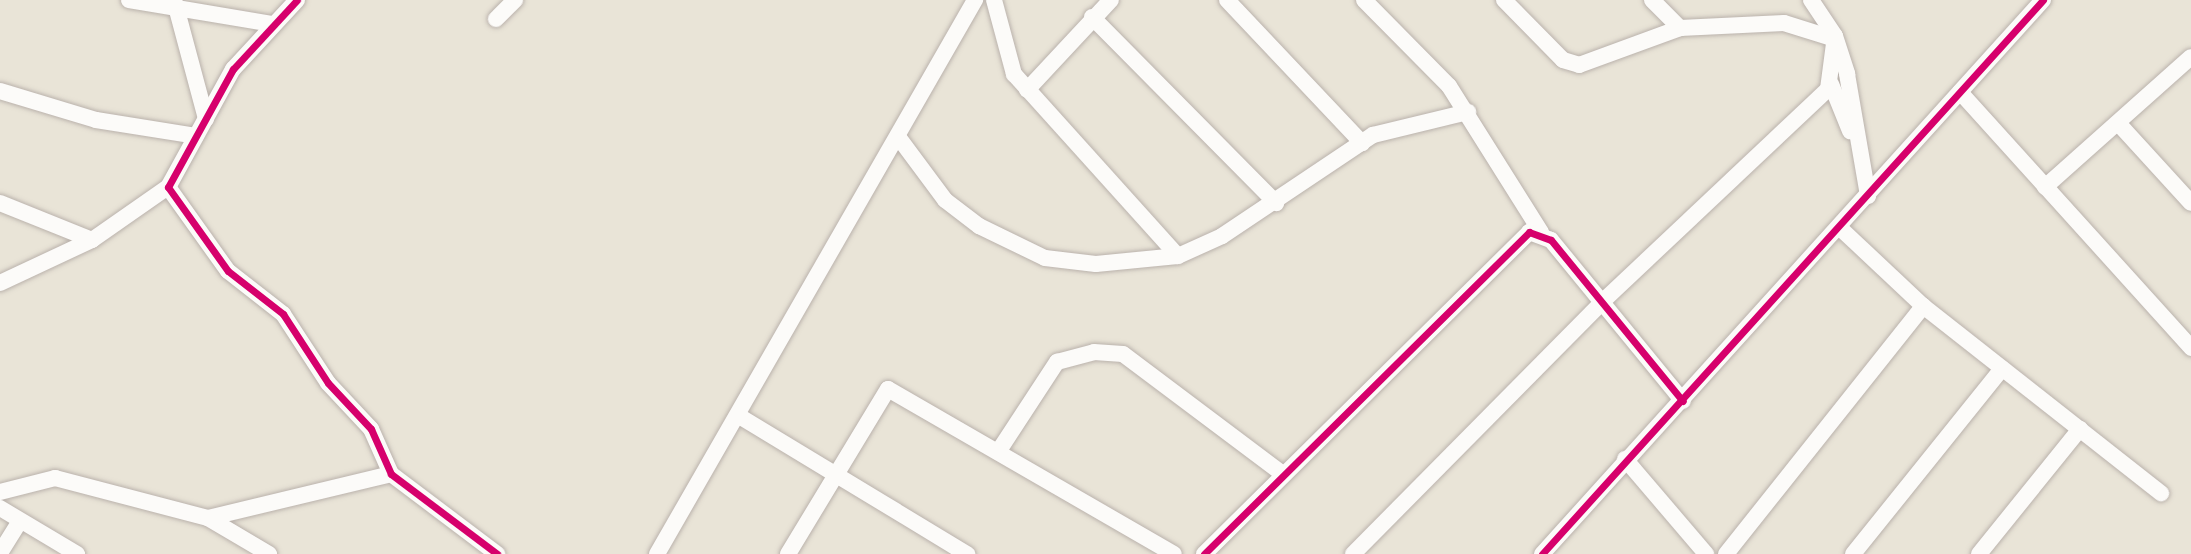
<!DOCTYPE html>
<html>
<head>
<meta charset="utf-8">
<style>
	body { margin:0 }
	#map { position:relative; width:2191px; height:554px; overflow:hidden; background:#e9e4d7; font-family:"Indie Flower",sans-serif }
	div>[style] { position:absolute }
	.roads { filter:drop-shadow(0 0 2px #bab2ac) drop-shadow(0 0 2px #bab2ac) }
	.street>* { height:16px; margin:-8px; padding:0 8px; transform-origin:8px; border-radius:8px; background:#fcfbf9 }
	.cycleway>* { height:7px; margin:-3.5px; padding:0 3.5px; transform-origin:3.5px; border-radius:3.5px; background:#d6006c }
	span { translate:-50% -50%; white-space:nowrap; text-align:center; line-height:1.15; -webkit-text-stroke:6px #f7f3e8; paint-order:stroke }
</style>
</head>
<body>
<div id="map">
	<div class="roads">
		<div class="street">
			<div style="left:129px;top:0;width:146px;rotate:9.5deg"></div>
			<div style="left:297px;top:0;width:94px;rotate:132.8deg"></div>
			<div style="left:233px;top:69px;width:135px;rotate:118.8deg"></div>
			<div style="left:168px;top:187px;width:103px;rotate:54.5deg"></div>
			<div style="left:228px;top:271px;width:70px;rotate:38deg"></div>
			<div style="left:283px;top:314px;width:82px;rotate:56.9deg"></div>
			<div style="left:328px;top:383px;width:63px;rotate:46.9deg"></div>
			<div style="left:371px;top:429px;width:49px;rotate:66deg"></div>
			<div style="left:391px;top:474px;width:133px;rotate:37deg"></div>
			<div style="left:994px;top:0;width:77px;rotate:74.9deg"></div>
			<div style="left:1014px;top:74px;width:245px;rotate:48deg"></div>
			<div style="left:1227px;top:0;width:197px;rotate:46.6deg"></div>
			<div style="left:1364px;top:0;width:121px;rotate:45.3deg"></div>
			<div style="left:1449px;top:86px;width:173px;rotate:57.8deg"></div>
			<div style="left:1504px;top:0;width:84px;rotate:45.5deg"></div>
			<div style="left:1563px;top:60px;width:17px;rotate:17deg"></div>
			<div style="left:1579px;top:65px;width:108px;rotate:-20.1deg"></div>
			<div style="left:1680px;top:28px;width:104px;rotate:-2.8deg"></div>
			<div style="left:1784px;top:23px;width:53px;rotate:17.4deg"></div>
			<div style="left:1652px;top:0;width:40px;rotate:45deg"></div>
			<div style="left:1811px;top:0;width:43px;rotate:56.3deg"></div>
			<div style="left:1835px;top:36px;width:40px;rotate:72deg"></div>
			<div style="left:1847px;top:74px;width:124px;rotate:80.2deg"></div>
			<div style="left:175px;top:3px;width:120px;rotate:75deg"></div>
			<div style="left:1092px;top:17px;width:262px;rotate:45.3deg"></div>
			<div style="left:496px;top:19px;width:27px;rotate:-45deg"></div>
			<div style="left:1831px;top:84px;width:51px;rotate:68deg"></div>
			<div style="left:1027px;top:90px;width:123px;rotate:-47deg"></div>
			<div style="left:0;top:91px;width:100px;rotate:16.8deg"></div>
			<div style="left:96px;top:120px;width:101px;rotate:9.1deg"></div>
			<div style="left:1960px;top:92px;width:345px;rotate:47.9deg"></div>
			<div style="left:2118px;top:123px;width:108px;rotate:47.6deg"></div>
			<div style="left:899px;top:138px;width:77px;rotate:53.4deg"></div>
			<div style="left:945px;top:200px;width:43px;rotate:37.4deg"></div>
			<div style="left:979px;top:226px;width:73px;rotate:25.9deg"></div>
			<div style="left:1045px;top:258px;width:51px;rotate:6.7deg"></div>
			<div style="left:1096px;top:264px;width:82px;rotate:-5.6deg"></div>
			<div style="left:1178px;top:256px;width:48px;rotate:-24.4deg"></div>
			<div style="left:1222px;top:236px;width:182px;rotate:-33.8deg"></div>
			<div style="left:1373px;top:135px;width:98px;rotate:-13.6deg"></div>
			<div style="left:2045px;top:187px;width:195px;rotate:-41.7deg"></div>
			<div style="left:0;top:203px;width:99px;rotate:21.9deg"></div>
			<div style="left:1840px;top:228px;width:114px;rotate:43.2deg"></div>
			<div style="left:1923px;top:306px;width:303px;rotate:38.2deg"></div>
			<div style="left:0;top:283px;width:102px;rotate:-25.1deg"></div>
			<div style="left:92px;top:240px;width:93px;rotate:-34.9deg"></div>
			<div style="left:739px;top:416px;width:267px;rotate:31.2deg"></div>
			<div style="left:998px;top:452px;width:108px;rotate:-56.8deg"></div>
			<div style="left:1057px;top:362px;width:38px;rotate:-15deg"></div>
			<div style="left:1094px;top:352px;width:29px;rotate:4deg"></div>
			<div style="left:1123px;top:354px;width:200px;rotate:36.9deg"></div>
			<div style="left:1625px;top:459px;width:125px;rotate:49.5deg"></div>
			<div style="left:0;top:492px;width:57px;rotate:-14.3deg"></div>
			<div style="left:55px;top:478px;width:158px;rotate:14.7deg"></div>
			<div style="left:208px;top:518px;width:188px;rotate:-13.5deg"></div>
			<div style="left:0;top:508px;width:90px;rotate:30.9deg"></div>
			<div style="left:208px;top:518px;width:71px;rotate:30.5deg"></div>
			<div style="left:0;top:553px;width:38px;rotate:-58deg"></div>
			<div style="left:657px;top:554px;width:639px;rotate:-60.14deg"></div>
			<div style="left:788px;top:554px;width:193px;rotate:-58.8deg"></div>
			<div style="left:888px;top:389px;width:330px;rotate:30deg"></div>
			<div style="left:1204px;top:554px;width:458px;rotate:-44.7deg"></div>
			<div style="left:1529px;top:232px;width:23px;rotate:20deg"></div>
			<div style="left:1551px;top:240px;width:208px;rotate:50.7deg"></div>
			<div style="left:1353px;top:554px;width:353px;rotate:-45.3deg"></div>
			<div style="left:1601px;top:303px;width:312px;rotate:-43.3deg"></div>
			<div style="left:1828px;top:89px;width:53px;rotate:-82.5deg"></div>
			<div style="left:1542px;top:554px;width:747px;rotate:-47.88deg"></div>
			<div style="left:1726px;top:554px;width:317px;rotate:-51.5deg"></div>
			<div style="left:1853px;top:554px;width:238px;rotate:-51.2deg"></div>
			<div style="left:1979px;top:554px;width:161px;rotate:-51.1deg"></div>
		</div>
	</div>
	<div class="cycleway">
		<div style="left:297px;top:0;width:94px;rotate:132.8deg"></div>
		<div style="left:233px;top:69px;width:135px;rotate:118.8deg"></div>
		<div style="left:168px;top:187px;width:103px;rotate:54.5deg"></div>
		<div style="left:228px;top:271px;width:70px;rotate:38deg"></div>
		<div style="left:283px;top:314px;width:82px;rotate:56.9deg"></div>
		<div style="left:328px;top:383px;width:63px;rotate:46.9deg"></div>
		<div style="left:371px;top:429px;width:49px;rotate:66deg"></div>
		<div style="left:391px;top:474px;width:133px;rotate:37deg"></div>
		<div style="left:1204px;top:554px;width:458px;rotate:-44.7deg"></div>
		<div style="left:1529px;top:232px;width:23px;rotate:20deg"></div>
		<div style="left:1551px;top:240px;width:208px;rotate:50.7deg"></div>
		<div style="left:1542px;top:554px;width:747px;rotate:-47.88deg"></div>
	</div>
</div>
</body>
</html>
